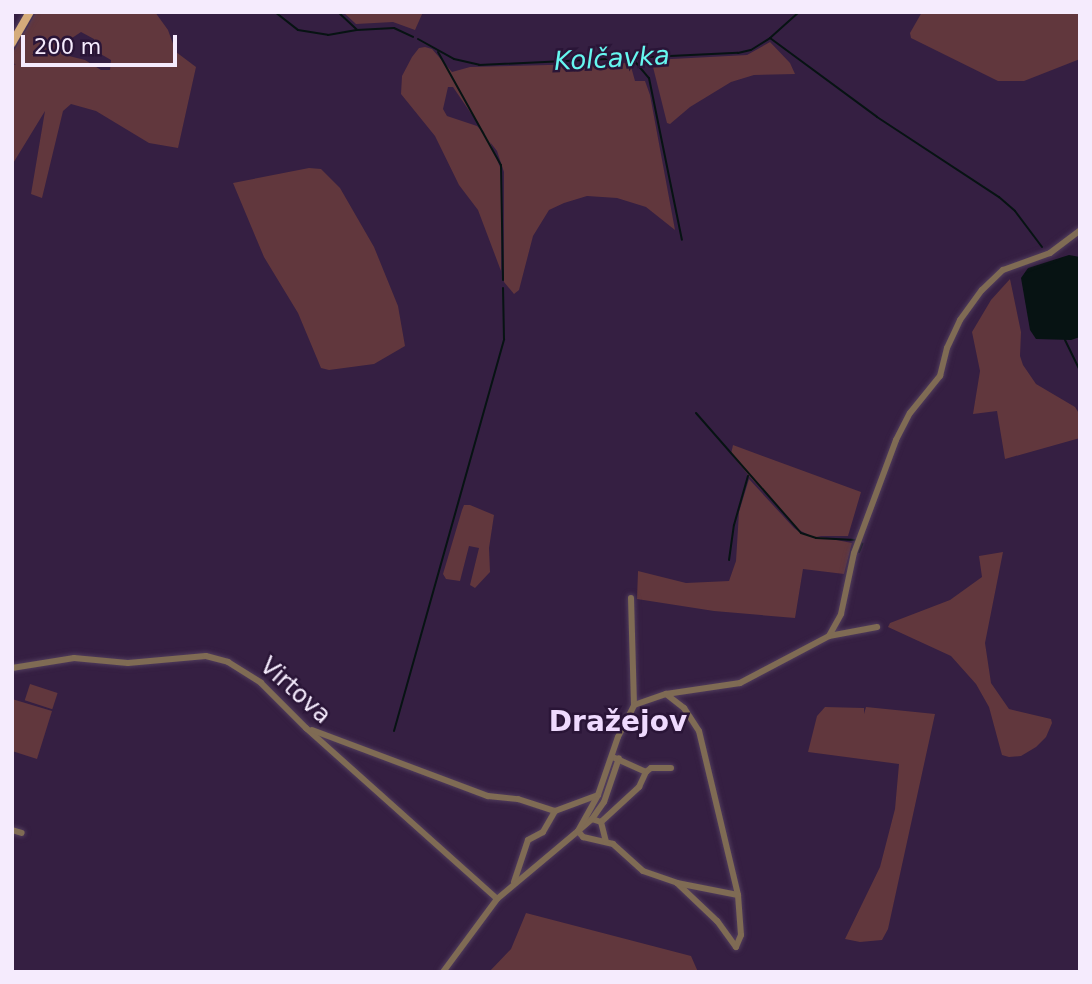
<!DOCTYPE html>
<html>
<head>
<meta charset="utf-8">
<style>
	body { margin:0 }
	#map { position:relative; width:1092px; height:984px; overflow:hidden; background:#351f42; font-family:"DejaVu Sans",sans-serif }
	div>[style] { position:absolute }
	.green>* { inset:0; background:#61373d; transform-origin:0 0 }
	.water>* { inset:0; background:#071313 }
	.stream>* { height:2px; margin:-1px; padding:0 1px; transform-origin:1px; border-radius:1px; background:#071313 }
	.roads { filter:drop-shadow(0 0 2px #503c5c) drop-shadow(0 0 2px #503c5c) }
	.minor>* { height:6px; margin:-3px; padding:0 3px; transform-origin:3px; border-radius:3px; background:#7f6b54 }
	.major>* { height:8px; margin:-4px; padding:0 4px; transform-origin:4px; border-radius:4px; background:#d5ac7b }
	span { translate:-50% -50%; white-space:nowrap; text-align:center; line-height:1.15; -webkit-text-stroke:5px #2a1537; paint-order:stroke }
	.street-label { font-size:24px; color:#f5ebfd }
	.water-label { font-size:26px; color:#66f7f0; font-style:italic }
	.quarter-label { font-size:28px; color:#efdafe; font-weight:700 }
	.frame { position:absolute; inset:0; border:14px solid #f5ebfd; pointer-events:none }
	.scale { position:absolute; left:21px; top:35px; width:156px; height:32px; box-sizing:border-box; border:4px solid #f5ebfd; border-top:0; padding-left:9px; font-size:21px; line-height:24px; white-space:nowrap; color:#f5ebfd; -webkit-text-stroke:5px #2a1537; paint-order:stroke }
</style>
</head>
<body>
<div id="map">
	<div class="green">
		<div style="clip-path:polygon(evenodd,36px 12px,155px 12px,168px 30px,176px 52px,196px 67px,178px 148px,149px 143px,96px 111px,71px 104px,63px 111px,42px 198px,31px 194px,45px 111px,12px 165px,12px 64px,16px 65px,12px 62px,12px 54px,36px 12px,81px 32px,94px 39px,95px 47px,92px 49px,111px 60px,110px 70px,101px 70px,85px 60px,61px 54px,66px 42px,81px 32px)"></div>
		<div style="clip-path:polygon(343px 12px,423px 12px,415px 30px,393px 22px,356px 24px)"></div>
		<div style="clip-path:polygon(922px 12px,1080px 12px,1080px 59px,1024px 81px,998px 81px,911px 38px,910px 33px)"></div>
		<div style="clip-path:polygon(770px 42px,790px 63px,795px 74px,754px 75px,731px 82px,690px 107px,670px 124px,667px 123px,652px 63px,653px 60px,747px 55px)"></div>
		<div style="clip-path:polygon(evenodd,425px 47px,432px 49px,452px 72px,470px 67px,630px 63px,635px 81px,645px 81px,650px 95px,675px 230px,646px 207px,617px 198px,587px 196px,564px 203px,549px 210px,533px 236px,519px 290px,514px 294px,504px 282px,504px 172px,497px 151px,490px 142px,502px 172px,501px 271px,478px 210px,459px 185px,435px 136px,401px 94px,402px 76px,412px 57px,419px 48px,425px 47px,448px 87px,453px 87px,485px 134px,477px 126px,447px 116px,443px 109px,448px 87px)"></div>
		<div style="clip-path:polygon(309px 168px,321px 169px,340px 188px,374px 247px,398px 306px,405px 346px,374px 364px,329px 370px,321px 368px,298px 313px,264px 257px,233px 183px)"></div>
		<div style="clip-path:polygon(1010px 279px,1021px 332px,1020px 356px,1023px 365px,1036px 384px,1075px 407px,1080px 415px,1080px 438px,1005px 459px,997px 411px,973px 414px,980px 371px,972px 332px,991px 300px)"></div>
		<div style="clip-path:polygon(733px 445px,861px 492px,848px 536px,816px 536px,852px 543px,844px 574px,803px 569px,795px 618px,714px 611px,637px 599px,638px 571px,686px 583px,729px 581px,736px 561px,739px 512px,749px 479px,794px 528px,802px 534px,809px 535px,799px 530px,750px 477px,731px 454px)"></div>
		<div style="clip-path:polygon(470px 505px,494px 515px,489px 548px,490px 572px,475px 588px,470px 585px,479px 548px,469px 546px,460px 581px,446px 579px,443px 574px,462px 510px,464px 505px)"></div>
		<div style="clip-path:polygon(1003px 552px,985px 643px,991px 683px,1009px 709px,1051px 719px,1052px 723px,1046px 737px,1036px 747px,1021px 756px,1009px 757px,1002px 755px,989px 707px,976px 684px,951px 656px,888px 627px,890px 623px,950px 600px,982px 577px,979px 556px)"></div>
		<div style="left:30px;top:684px;width:29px;height:17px;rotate:18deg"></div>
		<div style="clip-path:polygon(12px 699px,52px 711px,37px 759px,12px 751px)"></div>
		<div style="clip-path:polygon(825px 707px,864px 708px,864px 714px,866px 707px,935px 714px,888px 929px,882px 940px,860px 942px,845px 939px,880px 867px,895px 809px,899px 764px,808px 752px,817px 716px)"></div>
		<div style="clip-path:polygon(526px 913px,691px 956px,698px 972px,489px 972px,511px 949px)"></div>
	</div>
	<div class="water">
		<div style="clip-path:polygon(1069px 255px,1080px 257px,1080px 337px,1071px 340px,1036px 339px,1030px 330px,1021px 278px,1028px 268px)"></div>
	</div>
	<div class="stream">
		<div style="left:275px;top:12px;width:29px;rotate:38deg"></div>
		<div style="left:298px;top:30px;width:30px;rotate:9deg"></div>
		<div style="left:328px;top:35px;width:29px;rotate:-10deg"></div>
		<div style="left:338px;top:12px;width:26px;rotate:43deg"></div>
		<div style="left:357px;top:30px;width:37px;rotate:-3deg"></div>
		<div style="left:394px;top:28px;width:21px;rotate:25deg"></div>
		<div style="left:770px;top:38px;width:133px;rotate:36.4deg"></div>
		<div style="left:877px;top:117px;width:146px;rotate:33.3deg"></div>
		<div style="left:999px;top:197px;width:21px;rotate:41deg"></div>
		<div style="left:1015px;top:211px;width:45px;rotate:53.1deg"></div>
		<div style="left:418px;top:39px;width:41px;rotate:29.1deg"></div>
		<div style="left:454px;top:59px;width:26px;rotate:13deg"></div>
		<div style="left:479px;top:65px;width:259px;rotate:-2.7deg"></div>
		<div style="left:738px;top:53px;width:13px;rotate:-13deg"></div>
		<div style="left:751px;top:50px;width:22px;rotate:-32deg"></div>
		<div style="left:770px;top:38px;width:39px;rotate:-42deg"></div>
		<div style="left:438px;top:52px;width:129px;rotate:60.9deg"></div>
		<div style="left:501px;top:165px;width:115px;rotate:89deg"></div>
		<div style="left:632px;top:58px;width:26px;rotate:50deg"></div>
		<div style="left:649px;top:78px;width:165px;rotate:78.5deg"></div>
		<div style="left:1065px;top:340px;width:34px;rotate:64deg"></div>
		<div style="left:696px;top:413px;width:159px;rotate:48.8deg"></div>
		<div style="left:801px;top:533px;width:16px;rotate:18deg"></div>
		<div style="left:816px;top:538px;width:39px;rotate:3deg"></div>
		<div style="left:859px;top:552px;width:9px;rotate:-69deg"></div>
		<div style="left:729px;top:560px;width:35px;rotate:-82deg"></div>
		<div style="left:734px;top:525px;width:51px;rotate:-74.1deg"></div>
		<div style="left:394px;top:731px;width:407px;rotate:-74.3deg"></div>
		<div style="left:504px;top:339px;width:51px;rotate:-91.1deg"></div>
	</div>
	<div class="roads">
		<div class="minor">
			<div style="left:631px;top:598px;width:107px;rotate:88.4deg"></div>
			<div style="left:829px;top:636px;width:25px;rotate:-61deg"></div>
			<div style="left:841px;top:614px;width:62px;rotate:-78deg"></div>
			<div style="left:854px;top:553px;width:121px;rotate:-69.6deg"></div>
			<div style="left:896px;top:440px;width:30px;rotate:-63deg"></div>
			<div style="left:910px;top:413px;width:48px;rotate:-51deg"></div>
			<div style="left:940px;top:376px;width:29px;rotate:-76deg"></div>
			<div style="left:947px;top:348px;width:31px;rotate:-65deg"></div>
			<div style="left:960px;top:320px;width:37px;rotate:-54deg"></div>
			<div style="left:982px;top:290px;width:29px;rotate:-44deg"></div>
			<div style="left:1003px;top:270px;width:50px;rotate:-19.9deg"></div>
			<div style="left:1050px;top:253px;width:38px;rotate:-37deg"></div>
			<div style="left:12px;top:668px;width:63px;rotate:-9.2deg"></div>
			<div style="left:74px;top:658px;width:54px;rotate:5.3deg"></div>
			<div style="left:128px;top:663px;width:78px;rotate:-5.1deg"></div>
			<div style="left:206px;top:656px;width:23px;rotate:15deg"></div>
			<div style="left:228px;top:662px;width:39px;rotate:32deg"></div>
			<div style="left:261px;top:683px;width:64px;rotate:45deg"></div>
			<div style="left:306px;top:728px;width:256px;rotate:41.8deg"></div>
			<div style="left:666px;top:694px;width:23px;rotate:38deg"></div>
			<div style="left:684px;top:708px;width:27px;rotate:57deg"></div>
			<div style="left:699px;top:731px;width:169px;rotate:76.6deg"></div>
			<div style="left:738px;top:895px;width:40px;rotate:85.7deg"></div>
			<div style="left:741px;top:935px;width:13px;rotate:113deg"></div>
			<div style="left:736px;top:947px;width:32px;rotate:-126deg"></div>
			<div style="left:717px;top:921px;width:55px;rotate:-136.5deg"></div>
			<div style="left:312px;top:730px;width:188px;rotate:20.6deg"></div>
			<div style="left:488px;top:796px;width:30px;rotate:6deg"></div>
			<div style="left:518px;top:799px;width:39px;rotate:18deg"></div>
			<div style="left:555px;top:811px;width:46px;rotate:-20.4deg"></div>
			<div style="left:646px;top:772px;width:6px;rotate:-39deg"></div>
			<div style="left:651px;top:768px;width:20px"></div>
			<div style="left:592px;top:819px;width:18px;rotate:139deg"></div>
			<div style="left:578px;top:831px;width:8px;rotate:50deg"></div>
			<div style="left:583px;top:837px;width:31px;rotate:13deg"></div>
			<div style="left:613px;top:844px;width:40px;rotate:42deg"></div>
			<div style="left:643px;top:871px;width:36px;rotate:19deg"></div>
			<div style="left:677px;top:883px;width:62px;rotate:11.1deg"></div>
			<div style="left:601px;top:822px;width:52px;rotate:-42.6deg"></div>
			<div style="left:639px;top:787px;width:17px;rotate:-65deg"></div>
			<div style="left:646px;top:772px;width:36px;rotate:-156deg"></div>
			<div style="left:12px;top:830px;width:10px;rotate:17deg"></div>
			<div style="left:606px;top:842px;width:21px;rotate:-104deg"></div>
			<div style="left:601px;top:822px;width:9px;rotate:-162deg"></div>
			<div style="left:592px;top:819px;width:21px;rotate:-55deg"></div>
			<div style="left:604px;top:802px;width:46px;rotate:-71.2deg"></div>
			<div style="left:514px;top:882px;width:44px;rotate:-71.6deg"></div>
			<div style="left:528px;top:840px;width:17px;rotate:-28deg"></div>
			<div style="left:543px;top:832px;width:24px;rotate:-60deg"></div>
			<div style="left:443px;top:972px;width:91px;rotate:-53.5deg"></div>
			<div style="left:497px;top:899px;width:106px;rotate:-40deg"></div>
			<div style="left:578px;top:831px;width:41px;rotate:-60.9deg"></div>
			<div style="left:598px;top:795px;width:61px;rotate:-71deg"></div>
			<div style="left:618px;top:737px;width:36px;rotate:-63deg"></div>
			<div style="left:634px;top:705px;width:34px;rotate:-19deg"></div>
			<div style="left:666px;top:694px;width:75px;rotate:-8.5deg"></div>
			<div style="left:740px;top:683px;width:101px;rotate:-27.8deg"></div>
			<div style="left:829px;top:636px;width:49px;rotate:-10.6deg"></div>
		</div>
		<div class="major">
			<div style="left:12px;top:43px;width:36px;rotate:-60deg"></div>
		</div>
	</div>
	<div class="street-label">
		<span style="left:295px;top:691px;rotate:42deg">Virtova</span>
	</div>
	<div class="water-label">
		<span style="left:612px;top:59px;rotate:-3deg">Kolčavka</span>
	</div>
	<div class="quarter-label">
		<span style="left:618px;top:722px">Dražejov</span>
	</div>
	<div class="frame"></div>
	<div class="scale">200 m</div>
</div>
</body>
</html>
